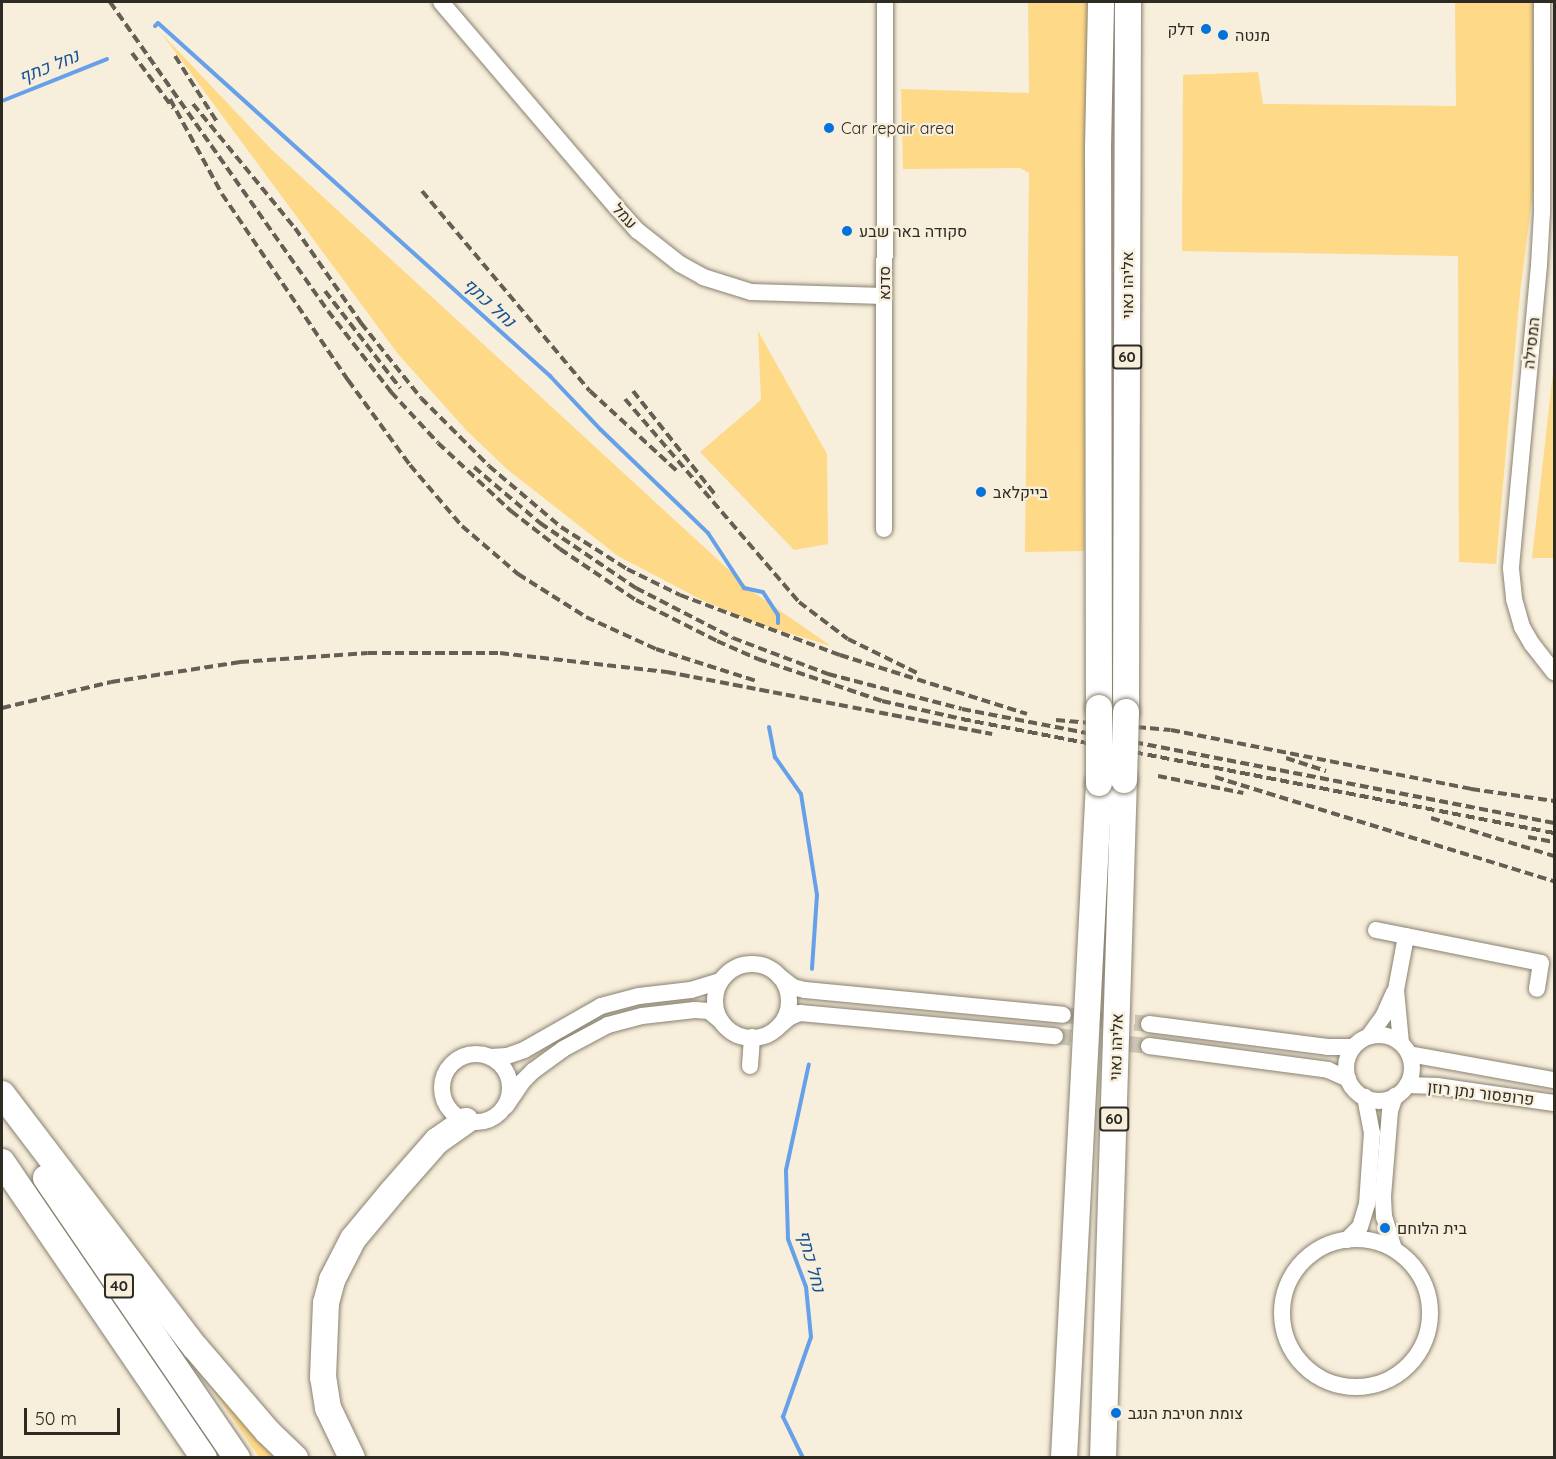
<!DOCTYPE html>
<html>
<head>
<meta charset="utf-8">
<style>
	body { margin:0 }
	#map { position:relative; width:1556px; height:1459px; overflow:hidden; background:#f7eedb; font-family:Quicksand,Heebo,sans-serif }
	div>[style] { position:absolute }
	.green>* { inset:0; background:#fed988 }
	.stream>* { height:4px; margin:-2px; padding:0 2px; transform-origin:2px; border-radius:2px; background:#65a0e9 }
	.minor-tunnel>* { height:16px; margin-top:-8px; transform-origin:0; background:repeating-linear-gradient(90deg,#cfc7b6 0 16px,transparent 0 24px) }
	.roads { filter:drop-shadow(0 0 2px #898170) drop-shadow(0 0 2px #898170) }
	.minor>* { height:16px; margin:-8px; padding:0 8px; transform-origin:8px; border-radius:8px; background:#fff }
	.minor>.ring { margin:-8px; padding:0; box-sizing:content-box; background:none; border:16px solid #fff; border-radius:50% }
	.highway>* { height:26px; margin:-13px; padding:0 13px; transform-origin:13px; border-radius:13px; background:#fff }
	.rail>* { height:4px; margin-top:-2px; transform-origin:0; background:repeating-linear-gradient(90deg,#645f54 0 9px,transparent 0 13.5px) }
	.bridges { filter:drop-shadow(0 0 2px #898170) drop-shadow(0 0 2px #898170) }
	.highway-bridge>* { height:26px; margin:-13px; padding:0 13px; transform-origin:13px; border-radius:13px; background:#fff }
	.dots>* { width:16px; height:16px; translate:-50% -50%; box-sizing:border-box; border:3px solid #f7eedb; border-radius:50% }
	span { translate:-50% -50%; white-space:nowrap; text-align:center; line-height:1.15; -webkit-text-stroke:4.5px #f7eedb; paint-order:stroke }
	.shield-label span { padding:2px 4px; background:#f7eedb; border:2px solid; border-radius:4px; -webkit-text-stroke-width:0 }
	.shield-label { font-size:15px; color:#2e2b23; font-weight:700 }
	.poi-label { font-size:16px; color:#2e2b23 }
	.right { translate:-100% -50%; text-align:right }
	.left { translate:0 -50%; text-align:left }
	.street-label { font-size:16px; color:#2e2b23 }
	.water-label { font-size:18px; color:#165294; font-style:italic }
	.frame { position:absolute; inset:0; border:3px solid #2e2b23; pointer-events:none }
	.scale { position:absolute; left:24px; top:1408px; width:96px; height:27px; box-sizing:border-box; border:3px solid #2e2b23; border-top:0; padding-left:8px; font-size:18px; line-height:21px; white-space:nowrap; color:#2e2b23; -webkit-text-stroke:4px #f7eedb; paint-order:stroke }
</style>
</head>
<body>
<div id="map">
	<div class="green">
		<div style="clip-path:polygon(1028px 2px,1090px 2px,1084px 551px,1025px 552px,1029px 173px,1020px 168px,903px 169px,901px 89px,1029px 93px)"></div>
		<div style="clip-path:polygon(1455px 2px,1533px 2px,1534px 184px,1520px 293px,1496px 564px,1459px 562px,1458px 256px,1182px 251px,1183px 75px,1258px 72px,1263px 104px,1456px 106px)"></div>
		<div style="clip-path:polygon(162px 34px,272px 150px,753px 592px,831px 646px,756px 623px,700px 599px,618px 556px,508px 470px,467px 431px,398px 354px)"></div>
		<div style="clip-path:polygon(758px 331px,827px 454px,828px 544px,794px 550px,700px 452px,761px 400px)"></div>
		<div style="clip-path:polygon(1553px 373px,1554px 558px,1532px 558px)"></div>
		<div style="clip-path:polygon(210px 1386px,274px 1457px,259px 1457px)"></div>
	</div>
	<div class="stream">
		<div style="left:155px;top:26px;width:4px;rotate:-45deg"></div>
		<div style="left:158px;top:23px;width:528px;rotate:42deg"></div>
		<div style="left:550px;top:376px;width:74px;rotate:46.6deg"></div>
		<div style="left:601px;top:430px;width:149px;rotate:43.9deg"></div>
		<div style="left:708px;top:533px;width:66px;rotate:56.8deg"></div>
		<div style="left:744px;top:588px;width:19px;rotate:12deg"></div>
		<div style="left:763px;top:592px;width:27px;rotate:57deg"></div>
		<div style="left:778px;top:615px;width:8px;rotate:90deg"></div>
		<div style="left:2px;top:101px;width:113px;rotate:-21.8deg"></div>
		<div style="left:769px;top:727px;width:31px;rotate:79deg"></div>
		<div style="left:775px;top:757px;width:45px;rotate:54.9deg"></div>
		<div style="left:801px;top:794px;width:102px;rotate:81deg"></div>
		<div style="left:817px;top:895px;width:74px;rotate:93.9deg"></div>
		<div style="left:803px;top:1458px;width:46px;rotate:-116deg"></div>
		<div style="left:783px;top:1417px;width:85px;rotate:-70.7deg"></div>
		<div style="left:811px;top:1337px;width:50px;rotate:-95.7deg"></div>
		<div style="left:806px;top:1287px;width:51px;rotate:-110.6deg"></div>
		<div style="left:788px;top:1239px;width:69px;rotate:-91.7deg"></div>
		<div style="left:786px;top:1170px;width:108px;rotate:-77.8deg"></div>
	</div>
	<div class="minor-tunnel">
		<div style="left:1063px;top:1015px;width:86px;rotate:6deg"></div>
		<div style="left:1055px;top:1036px;width:95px;rotate:6.1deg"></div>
	</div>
	<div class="roads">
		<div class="minor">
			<div style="left:441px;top:2px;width:271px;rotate:49.5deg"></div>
			<div style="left:617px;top:208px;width:31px;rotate:48deg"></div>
			<div style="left:638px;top:231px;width:53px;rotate:38.2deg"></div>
			<div style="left:680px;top:264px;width:26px;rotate:29deg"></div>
			<div style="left:703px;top:277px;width:50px;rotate:17.4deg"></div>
			<div style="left:751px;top:292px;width:133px;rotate:1.7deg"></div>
			<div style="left:1542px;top:2px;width:210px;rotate:90deg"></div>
			<div style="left:1542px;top:212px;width:53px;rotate:93.2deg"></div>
			<div style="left:1539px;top:265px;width:305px;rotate:95.3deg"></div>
			<div style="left:1511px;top:569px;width:30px;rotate:84deg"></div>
			<div style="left:1514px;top:599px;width:29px;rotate:74deg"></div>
			<div style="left:1522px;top:627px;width:20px;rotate:60deg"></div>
			<div style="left:1532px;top:644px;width:36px;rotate:52deg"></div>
			<div style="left:884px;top:529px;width:527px;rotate:-89.89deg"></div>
			<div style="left:1376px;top:930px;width:168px;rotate:11.3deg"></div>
			<div style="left:1541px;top:963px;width:26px;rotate:99deg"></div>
			<div class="ring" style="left:715px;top:964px;width:58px;height:58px"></div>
			<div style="left:779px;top:976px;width:18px;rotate:38deg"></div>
			<div style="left:793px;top:987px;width:12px;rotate:14deg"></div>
			<div style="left:805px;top:990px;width:259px;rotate:5.5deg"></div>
			<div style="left:1149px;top:1024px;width:180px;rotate:7.3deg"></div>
			<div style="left:1328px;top:1047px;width:25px"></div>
			<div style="left:776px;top:1029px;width:18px;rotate:-41deg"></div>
			<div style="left:790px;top:1017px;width:11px;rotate:-22deg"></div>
			<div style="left:800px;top:1013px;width:256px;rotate:5.2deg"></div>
			<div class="ring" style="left:1346px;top:1035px;width:50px;height:50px"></div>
			<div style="left:1369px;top:1036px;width:26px;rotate:-54deg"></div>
			<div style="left:1384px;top:1015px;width:24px;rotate:-66deg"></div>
			<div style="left:1401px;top:1043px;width:53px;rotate:-95.4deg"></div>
			<div style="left:1396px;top:990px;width:55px;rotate:-79.5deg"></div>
			<div style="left:1149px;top:1046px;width:181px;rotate:7.6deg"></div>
			<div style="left:1328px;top:1070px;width:22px;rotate:24deg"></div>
			<div class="ring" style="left:442px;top:1054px;width:52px;height:52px"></div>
			<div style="left:1409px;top:1054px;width:147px;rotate:10.2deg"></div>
			<div style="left:491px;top:1057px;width:16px;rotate:-4deg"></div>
			<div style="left:507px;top:1056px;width:18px;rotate:-19deg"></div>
			<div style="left:524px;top:1050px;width:89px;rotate:-29.7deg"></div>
			<div style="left:601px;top:1006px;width:39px;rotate:-15deg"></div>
			<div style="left:639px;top:996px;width:52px;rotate:-6.6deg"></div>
			<div style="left:691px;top:990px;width:31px;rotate:-17deg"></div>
			<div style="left:750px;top:1066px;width:29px;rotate:-86deg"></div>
			<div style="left:1407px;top:1085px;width:30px;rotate:2deg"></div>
			<div style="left:1437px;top:1086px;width:118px;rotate:8.3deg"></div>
			<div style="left:506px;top:1106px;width:29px;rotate:-56deg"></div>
			<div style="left:522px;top:1082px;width:16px;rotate:-45deg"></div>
			<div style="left:533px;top:1071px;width:37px;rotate:-36deg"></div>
			<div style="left:563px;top:1049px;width:51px;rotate:-28.1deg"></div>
			<div style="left:608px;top:1025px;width:35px;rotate:-15deg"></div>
			<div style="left:642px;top:1016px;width:53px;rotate:-6.5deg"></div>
			<div style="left:695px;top:1010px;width:14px;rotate:4deg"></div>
			<div style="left:709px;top:1011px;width:16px;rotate:40deg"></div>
			<div class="ring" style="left:1282px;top:1239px;width:132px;height:132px"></div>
			<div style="left:1347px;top:1240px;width:18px;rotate:-45deg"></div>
			<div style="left:1360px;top:1227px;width:24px;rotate:-73deg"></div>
			<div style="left:1367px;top:1204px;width:71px;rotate:-86deg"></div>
			<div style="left:1372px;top:1133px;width:37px;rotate:-101deg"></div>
			<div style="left:1394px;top:1249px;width:34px;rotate:-107deg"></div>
			<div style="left:1384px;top:1217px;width:21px;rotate:-93deg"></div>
			<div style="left:1383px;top:1196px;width:85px;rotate:-85.3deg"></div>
			<div style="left:1390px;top:1111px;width:16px;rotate:-72deg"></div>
		</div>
		<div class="highway">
			<div style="left:1099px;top:708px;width:561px;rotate:-90.1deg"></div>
			<div style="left:1098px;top:147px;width:145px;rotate:-88.8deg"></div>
			<div style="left:1126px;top:712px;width:710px;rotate:-89.84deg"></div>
			<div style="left:2px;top:1094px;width:318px;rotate:52.7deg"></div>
			<div style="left:195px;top:1347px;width:111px;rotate:49.4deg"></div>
			<div style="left:267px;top:1431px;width:39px;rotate:44deg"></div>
			<div style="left:2px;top:1162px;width:358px;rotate:55.7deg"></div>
			<div style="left:46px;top:1178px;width:339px;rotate:55.7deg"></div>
			<div style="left:352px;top:1458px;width:55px;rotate:-115.6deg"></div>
			<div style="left:328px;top:1408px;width:31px;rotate:-99deg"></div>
			<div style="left:323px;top:1377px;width:74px;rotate:-87.7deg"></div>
			<div style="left:326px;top:1303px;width:24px;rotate:-75deg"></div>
			<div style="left:332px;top:1280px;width:46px;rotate:-62.9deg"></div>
			<div style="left:353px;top:1239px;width:62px;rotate:-50.2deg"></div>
			<div style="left:393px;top:1191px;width:67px;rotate:-48.7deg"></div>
			<div style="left:437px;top:1141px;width:35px;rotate:-35deg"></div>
			<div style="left:1064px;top:1458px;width:676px;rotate:-87.03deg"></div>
			<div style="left:1103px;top:1458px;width:678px;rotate:-88.23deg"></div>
		</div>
	</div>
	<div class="rail">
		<div style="left:110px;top:2px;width:378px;rotate:54.8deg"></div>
		<div style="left:328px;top:311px;width:103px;rotate:52.1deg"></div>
		<div style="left:391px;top:392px;width:69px;rotate:47.3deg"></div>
		<div style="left:438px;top:443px;width:100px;rotate:43deg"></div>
		<div style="left:511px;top:511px;width:62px;rotate:37.8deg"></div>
		<div style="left:560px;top:549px;width:92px;rotate:33.9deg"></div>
		<div style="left:636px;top:600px;width:91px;rotate:26.8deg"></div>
		<div style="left:717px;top:641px;width:45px;rotate:23.7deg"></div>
		<div style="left:758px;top:659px;width:131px;rotate:18.7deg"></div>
		<div style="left:882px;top:701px;width:82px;rotate:12.7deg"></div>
		<div style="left:962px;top:719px;width:603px;rotate:10.9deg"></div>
		<div style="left:132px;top:53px;width:69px;rotate:53.3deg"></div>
		<div style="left:175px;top:56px;width:78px;rotate:57.5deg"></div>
		<div style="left:170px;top:99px;width:108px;rotate:61.3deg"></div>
		<div style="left:222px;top:194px;width:225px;rotate:55.9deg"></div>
		<div style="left:348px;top:380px;width:105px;rotate:53.9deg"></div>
		<div style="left:410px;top:465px;width:80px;rotate:49.6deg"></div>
		<div style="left:462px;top:526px;width:74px;rotate:40.6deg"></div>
		<div style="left:518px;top:574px;width:80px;rotate:32.3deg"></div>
		<div style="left:586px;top:617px;width:77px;rotate:24.6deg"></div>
		<div style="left:656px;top:649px;width:105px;rotate:17.7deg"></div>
		<div style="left:193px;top:104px;width:161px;rotate:50.6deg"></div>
		<div style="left:295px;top:228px;width:116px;rotate:55.2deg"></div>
		<div style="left:361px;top:323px;width:96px;rotate:51.3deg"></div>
		<div style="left:421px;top:398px;width:96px;rotate:45deg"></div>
		<div style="left:489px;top:466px;width:94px;rotate:40.3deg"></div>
		<div style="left:561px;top:527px;width:78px;rotate:32.5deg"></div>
		<div style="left:627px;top:569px;width:59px;rotate:26.1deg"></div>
		<div style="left:680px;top:595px;width:171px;rotate:20.6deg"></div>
		<div style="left:840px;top:655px;width:196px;rotate:17.5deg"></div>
		<div style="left:422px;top:191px;width:261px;rotate:50deg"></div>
		<div style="left:590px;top:391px;width:120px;rotate:42.6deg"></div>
		<div style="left:325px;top:291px;width:123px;rotate:52.3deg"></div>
		<div style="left:633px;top:391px;width:135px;rotate:51.6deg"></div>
		<div style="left:625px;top:399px;width:267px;rotate:49.4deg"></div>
		<div style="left:799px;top:602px;width:61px;rotate:37.1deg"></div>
		<div style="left:848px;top:639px;width:79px;rotate:26.2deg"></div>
		<div style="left:474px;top:467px;width:87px;rotate:40.3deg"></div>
		<div style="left:540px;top:523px;width:116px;rotate:34.1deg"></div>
		<div style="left:636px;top:588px;width:109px;rotate:27.3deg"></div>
		<div style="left:733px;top:638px;width:102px;rotate:20.8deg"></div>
		<div style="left:828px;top:674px;width:138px;rotate:14.6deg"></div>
		<div style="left:962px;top:709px;width:603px;rotate:10.9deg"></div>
		<div style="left:2px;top:708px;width:112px;rotate:-13.4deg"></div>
		<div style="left:111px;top:682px;width:131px;rotate:-8.8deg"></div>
		<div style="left:240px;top:662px;width:128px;rotate:-4deg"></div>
		<div style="left:368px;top:653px;width:132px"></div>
		<div style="left:500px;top:653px;width:168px;rotate:6.5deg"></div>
		<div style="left:667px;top:672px;width:331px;rotate:10.8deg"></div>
		<div style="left:1056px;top:720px;width:115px;rotate:5deg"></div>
		<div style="left:1171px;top:730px;width:306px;rotate:11.1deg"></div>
		<div style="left:1471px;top:789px;width:84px;rotate:8.2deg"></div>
		<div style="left:1286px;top:758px;width:42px;rotate:18deg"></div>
		<div style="left:1158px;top:776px;width:87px;rotate:11.3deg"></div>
		<div style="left:1215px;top:777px;width:355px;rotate:17.1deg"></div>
		<div style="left:1431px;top:818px;width:129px;rotate:17.2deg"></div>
		<div style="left:1528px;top:837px;width:26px;rotate:11deg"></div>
	</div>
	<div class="bridges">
		<div class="highway-bridge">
			<div style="left:1124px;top:780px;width:68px;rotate:-88.3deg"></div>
			<div style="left:1099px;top:783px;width:75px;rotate:-90deg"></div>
		</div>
	</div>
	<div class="dots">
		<div style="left:1206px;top:29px;background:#0373db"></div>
		<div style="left:1223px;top:35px;background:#0373db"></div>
		<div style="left:829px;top:128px;background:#0373db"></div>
		<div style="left:847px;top:231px;background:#0373db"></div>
		<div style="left:981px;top:492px;background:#0373db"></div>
		<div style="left:1385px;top:1228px;background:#0373db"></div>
		<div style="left:1116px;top:1413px;background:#0373db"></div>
	</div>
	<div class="shield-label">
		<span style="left:1127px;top:357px">60</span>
		<span style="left:1114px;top:1119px">60</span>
		<span style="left:119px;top:1286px">40</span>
	</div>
	<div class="poi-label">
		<span class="right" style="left:1194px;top:29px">דלק</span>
		<span class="left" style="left:1235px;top:35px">מנטה</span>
		<span class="left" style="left:841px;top:128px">Car repair area</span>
		<span class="left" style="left:859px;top:231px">סקודה באר שבע</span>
		<span class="left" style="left:993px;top:492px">בייקלאב</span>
		<span class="left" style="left:1397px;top:1228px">בית הלוחם</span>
		<span class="left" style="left:1128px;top:1413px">צומת חטיבת הנגב</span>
	</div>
	<div class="street-label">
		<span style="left:625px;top:216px;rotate:47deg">עמל</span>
		<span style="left:884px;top:283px;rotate:-90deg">סדנא</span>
		<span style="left:1127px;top:285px;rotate:-90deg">אליהו נאוי</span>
		<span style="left:1531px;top:343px;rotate:-84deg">המסילה</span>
		<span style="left:1116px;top:1047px;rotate:-88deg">אליהו נאוי</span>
		<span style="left:1481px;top:1093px;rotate:7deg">פרופסור נתן רוזן</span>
	</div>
	<div class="water-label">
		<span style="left:49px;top:67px;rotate:-22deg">נחל כתף</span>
		<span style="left:489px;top:303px;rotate:42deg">נחל כתף</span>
		<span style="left:811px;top:1261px;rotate:75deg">נחל כתף</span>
	</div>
	<div class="frame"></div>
	<div class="scale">50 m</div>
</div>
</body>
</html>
